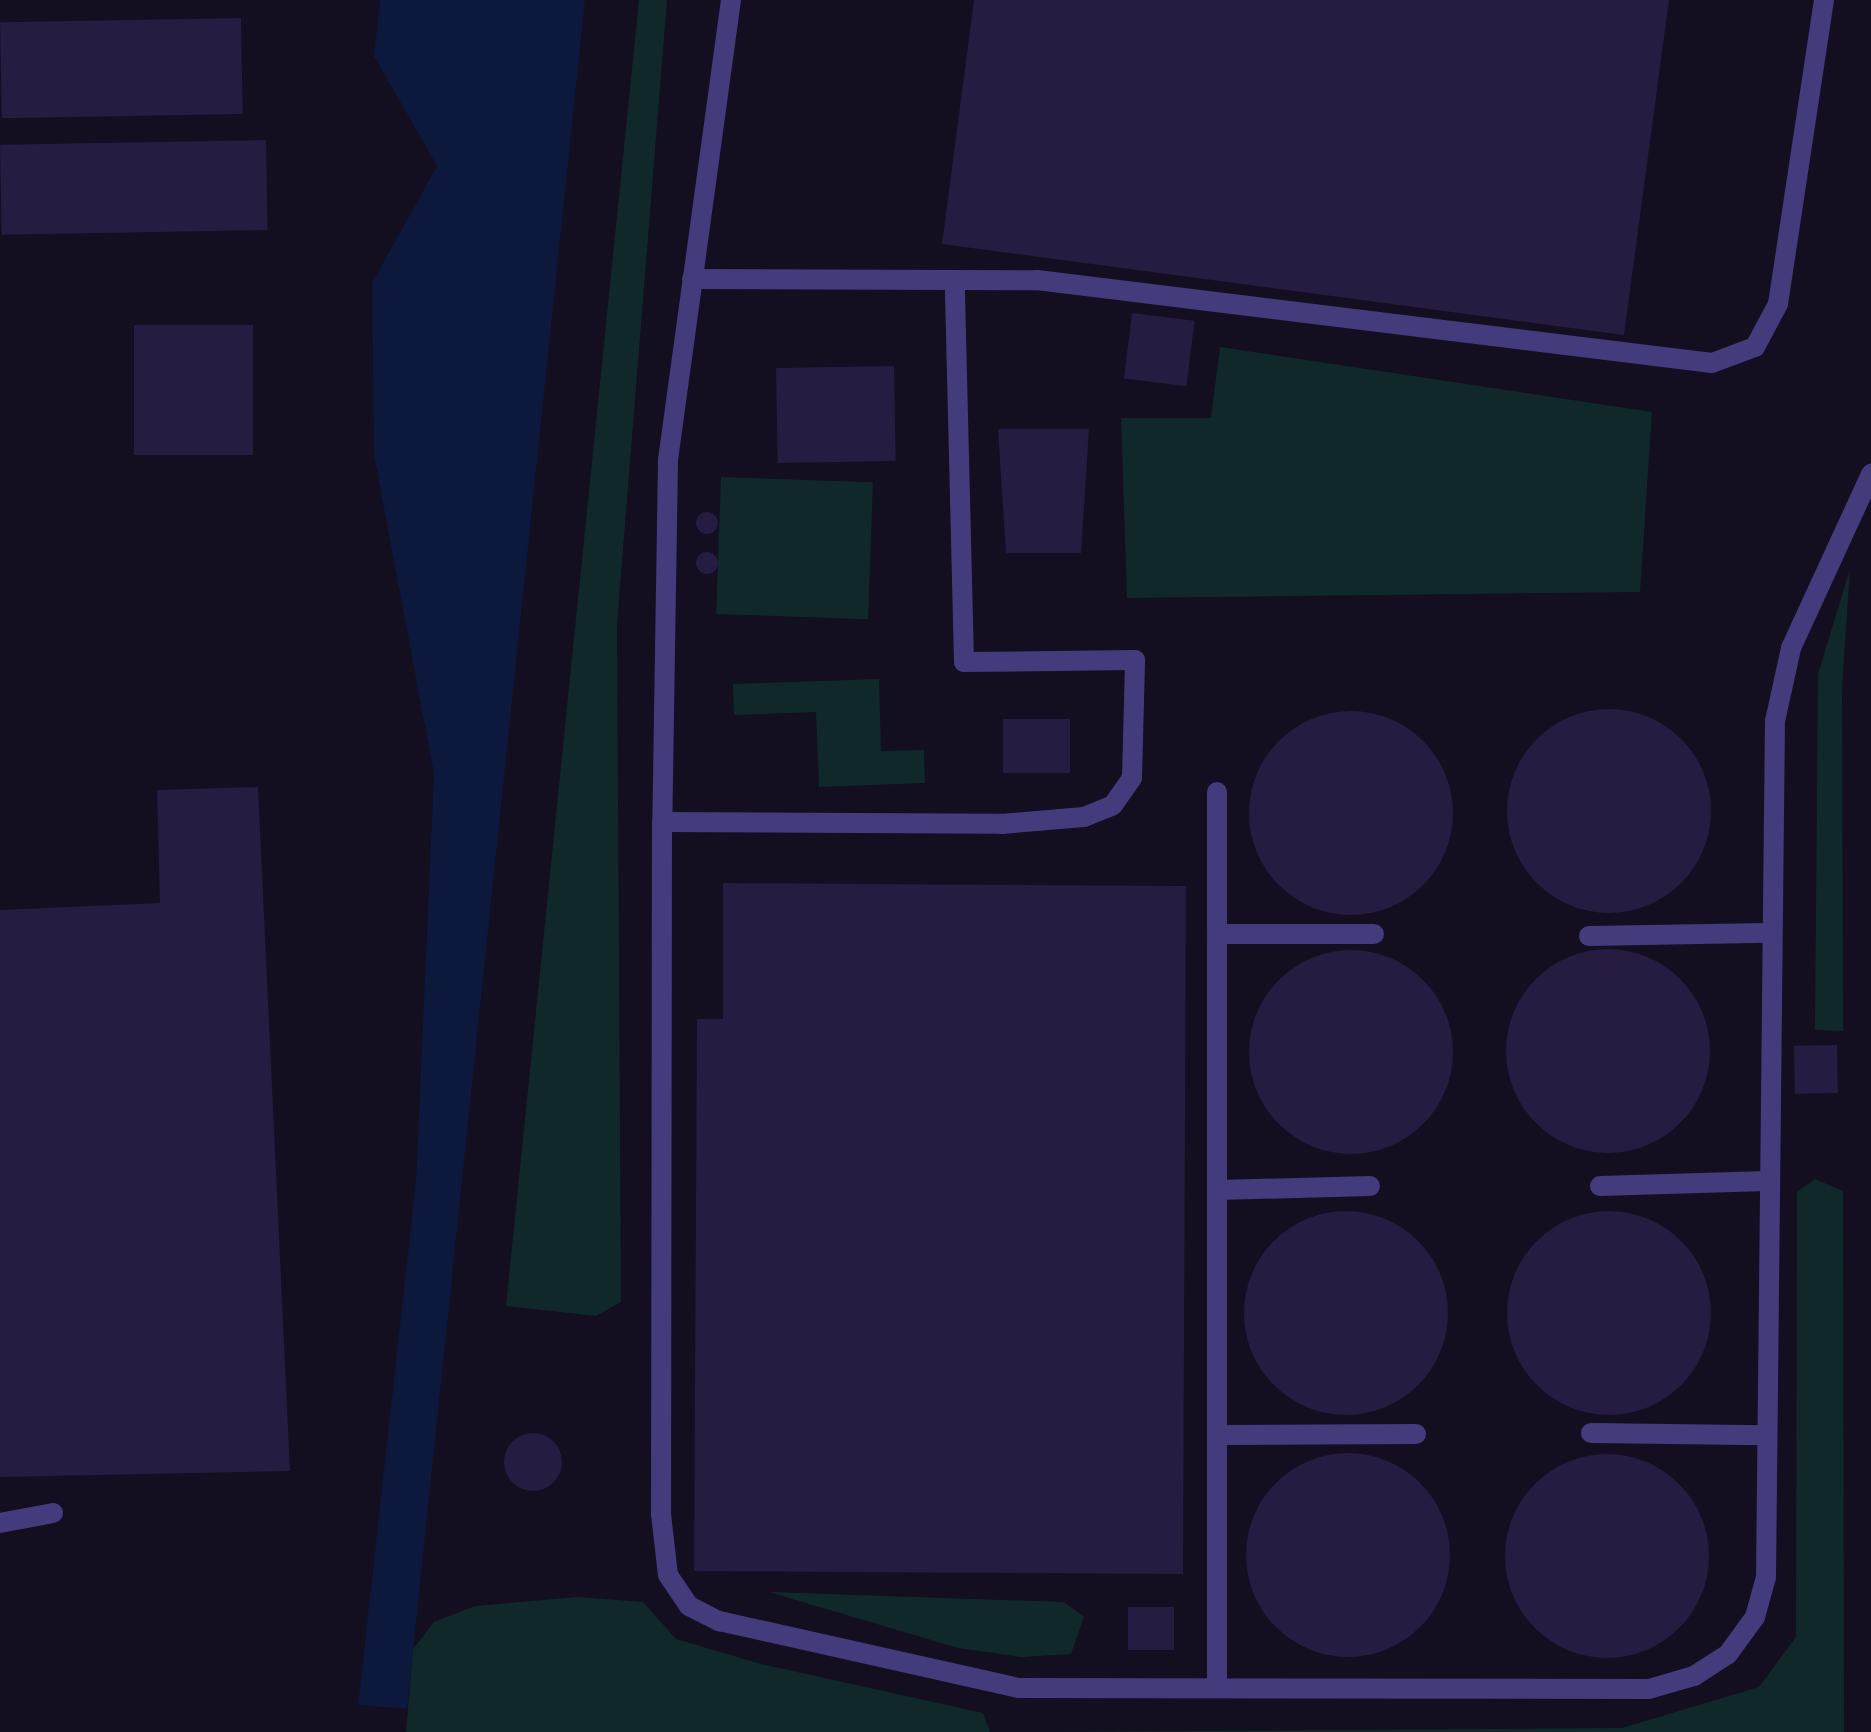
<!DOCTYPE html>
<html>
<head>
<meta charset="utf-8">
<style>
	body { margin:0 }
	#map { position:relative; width:1871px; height:1732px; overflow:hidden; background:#130e20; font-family:"Fira Sans",sans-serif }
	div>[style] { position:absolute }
	.green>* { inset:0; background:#11282a; transform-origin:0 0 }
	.water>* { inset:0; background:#0c183c }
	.building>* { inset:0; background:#261b40; transform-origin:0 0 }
	.round { border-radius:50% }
	.lane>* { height:20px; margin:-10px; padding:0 10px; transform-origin:10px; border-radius:10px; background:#443b7d }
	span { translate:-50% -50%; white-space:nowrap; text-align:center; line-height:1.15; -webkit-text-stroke:6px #130e20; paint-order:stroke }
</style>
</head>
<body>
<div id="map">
	<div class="green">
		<div style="clip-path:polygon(639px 0,667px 0,617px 624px,621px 1302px,596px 1316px,506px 1306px)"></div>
		<div style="clip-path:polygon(1220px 347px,1652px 412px,1640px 592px,1127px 598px,1121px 418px,1211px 418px)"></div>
		<div style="left:721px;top:477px;width:152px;height:137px;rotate:2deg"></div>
		<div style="clip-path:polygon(1850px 569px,1842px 687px,1843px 1031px,1815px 1030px,1818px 674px)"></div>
		<div style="clip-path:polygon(879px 679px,881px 751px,924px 750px,925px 783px,819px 787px,816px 712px,734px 715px,733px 684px)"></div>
		<div style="clip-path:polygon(1815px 1179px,1843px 1191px,1844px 1732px,1048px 1732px,1622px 1728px,1759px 1687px,1796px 1637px,1797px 1192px)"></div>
		<div style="clip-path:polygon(769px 1592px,1064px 1602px,1084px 1617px,1071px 1654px,1021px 1657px,958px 1648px)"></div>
		<div style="clip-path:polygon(578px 1597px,643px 1602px,676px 1639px,761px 1664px,983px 1713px,990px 1732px,406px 1732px,413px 1649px,434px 1622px,475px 1606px)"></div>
	</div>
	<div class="water">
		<div style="clip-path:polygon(380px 0,585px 0,407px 1709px,358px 1705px,416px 1181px,434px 774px,374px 455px,372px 283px,437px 166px,374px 56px)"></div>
	</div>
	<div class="building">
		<div style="clip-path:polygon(974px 0,1669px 0,1624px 335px,942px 244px)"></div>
		<div style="left:241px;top:18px;width:96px;height:241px;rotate:89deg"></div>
		<div style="left:266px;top:140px;width:90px;height:266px;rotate:89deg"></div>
		<div style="left:1132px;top:313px;width:63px;height:66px;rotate:7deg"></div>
		<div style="left:134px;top:325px;width:119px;height:130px"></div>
		<div style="left:894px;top:366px;width:95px;height:118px;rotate:89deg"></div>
		<div style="clip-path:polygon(998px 429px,1089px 429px,1081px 553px,1006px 553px)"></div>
		<div class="round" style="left:696px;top:512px;width:22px;height:22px"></div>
		<div class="round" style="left:696px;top:552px;width:22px;height:22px"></div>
		<div class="round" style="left:1507px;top:709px;width:204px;height:204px"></div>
		<div class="round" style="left:1249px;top:711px;width:204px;height:204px"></div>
		<div style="left:1003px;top:719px;width:67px;height:54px"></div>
		<div style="clip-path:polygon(258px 787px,290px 1471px,0 1477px,0 910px,160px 903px,157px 790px)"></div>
		<div style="clip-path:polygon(723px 883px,1186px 886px,1183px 1574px,694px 1571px,697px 1019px,723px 1019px)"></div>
		<div class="round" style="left:1506px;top:949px;width:204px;height:204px"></div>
		<div class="round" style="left:1249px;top:950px;width:204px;height:204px"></div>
		<div style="left:1837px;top:1045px;width:48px;height:43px;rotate:89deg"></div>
		<div class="round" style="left:1244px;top:1211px;width:204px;height:204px"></div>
		<div class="round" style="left:1507px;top:1211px;width:204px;height:204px"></div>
		<div class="round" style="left:504px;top:1433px;width:58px;height:58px"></div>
		<div class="round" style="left:1246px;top:1453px;width:204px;height:204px"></div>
		<div class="round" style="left:1505px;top:1454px;width:204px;height:204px"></div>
		<div style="left:1128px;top:1607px;width:46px;height:43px"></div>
	</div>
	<div class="lane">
		<div style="left:731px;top:0;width:464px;rotate:97.8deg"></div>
		<div style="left:668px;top:460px;width:362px;rotate:90.9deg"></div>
		<div style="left:662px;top:822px;width:692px;rotate:90.08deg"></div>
		<div style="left:661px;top:1514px;width:61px;rotate:83.5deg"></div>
		<div style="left:668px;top:1575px;width:37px;rotate:56deg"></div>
		<div style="left:689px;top:1606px;width:34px;rotate:27deg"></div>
		<div style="left:719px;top:1621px;width:307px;rotate:12.6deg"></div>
		<div style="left:1019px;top:1688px;width:630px;rotate:0.09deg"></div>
		<div style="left:1649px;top:1689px;width:47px;rotate:-16.1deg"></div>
		<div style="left:1694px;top:1676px;width:40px;rotate:-32.9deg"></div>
		<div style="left:1728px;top:1654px;width:46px;rotate:-53.9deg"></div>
		<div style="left:1755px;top:1617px;width:41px;rotate:-74.6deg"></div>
		<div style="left:1766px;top:1577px;width:856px;rotate:-89.4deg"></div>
		<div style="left:1775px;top:721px;width:75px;rotate:-77.6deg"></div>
		<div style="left:1791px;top:648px;width:192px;rotate:-65.3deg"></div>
		<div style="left:692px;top:279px;width:345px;rotate:0.2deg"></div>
		<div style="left:1037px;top:280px;width:680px;rotate:7.01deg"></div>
		<div style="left:1712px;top:363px;width:46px;rotate:-20.4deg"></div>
		<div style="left:1755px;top:347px;width:49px;rotate:-61.9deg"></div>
		<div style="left:1778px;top:304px;width:307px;rotate:-81.4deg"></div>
		<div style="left:1217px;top:792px;width:896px;rotate:90deg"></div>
		<div style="left:662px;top:822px;width:340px;rotate:0.3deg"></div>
		<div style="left:1002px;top:824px;width:82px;rotate:-4.9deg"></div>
		<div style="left:1084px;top:817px;width:31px;rotate:-22deg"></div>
		<div style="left:1113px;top:805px;width:33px;rotate:-55deg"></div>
		<div style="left:1132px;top:778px;width:118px;rotate:-88.5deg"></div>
		<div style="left:1135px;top:660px;width:171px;rotate:179.3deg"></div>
		<div style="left:964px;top:662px;width:380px;rotate:-91.4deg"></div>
		<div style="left:1217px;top:934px;width:157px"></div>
		<div style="left:1589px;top:936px;width:179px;rotate:-1deg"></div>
		<div style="left:1600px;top:1186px;width:167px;rotate:-1.7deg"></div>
		<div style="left:1218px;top:1190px;width:152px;rotate:-1.5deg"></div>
		<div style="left:1591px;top:1433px;width:175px;rotate:0.7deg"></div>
		<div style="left:1218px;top:1435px;width:198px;rotate:-0.3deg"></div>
		<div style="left:0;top:1523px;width:54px;rotate:-10.7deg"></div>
	</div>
</div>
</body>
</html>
